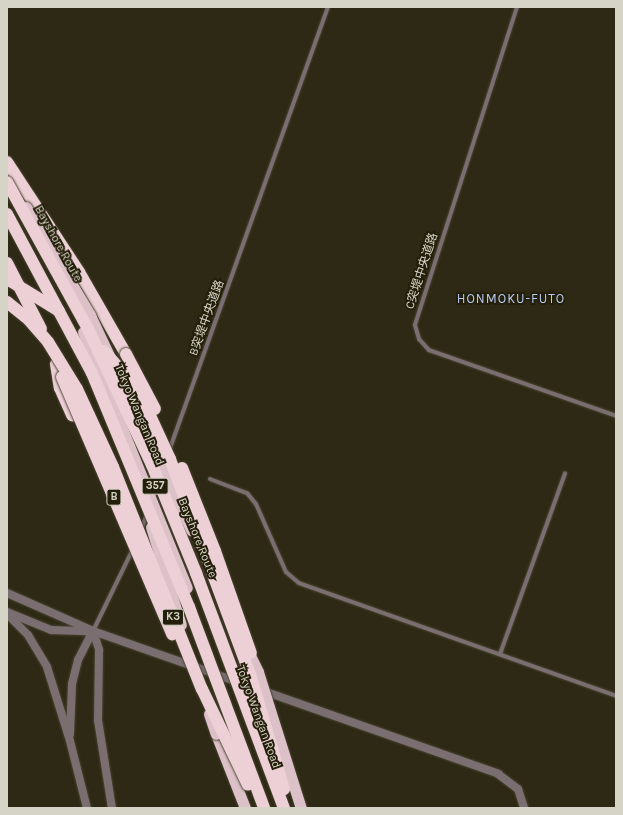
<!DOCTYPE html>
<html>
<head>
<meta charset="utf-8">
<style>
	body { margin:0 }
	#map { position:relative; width:623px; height:815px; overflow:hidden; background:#2d2914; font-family:Karla,"Noto Sans JP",sans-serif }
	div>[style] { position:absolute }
	.roads { filter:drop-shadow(0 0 1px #484431) drop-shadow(0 0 1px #484431) }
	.service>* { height:4px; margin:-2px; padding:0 2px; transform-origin:2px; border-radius:2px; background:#7a6e71 }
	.tertiary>* { height:8px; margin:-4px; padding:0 4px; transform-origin:4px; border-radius:4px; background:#7a6e71 }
	.trunk>* { height:11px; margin:-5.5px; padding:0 5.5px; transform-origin:5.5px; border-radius:5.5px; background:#dcc1c8 }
	.motorway>* { height:12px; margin:-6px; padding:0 6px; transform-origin:6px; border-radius:6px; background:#edcfd6 }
	.bridges { filter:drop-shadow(0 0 1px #484431) drop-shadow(0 0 1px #484431) }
	.trunk-bridge>* { height:11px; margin:-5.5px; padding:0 5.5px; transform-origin:5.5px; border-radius:5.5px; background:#dcc1c8 }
	.motorway-bridge>* { height:12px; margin:-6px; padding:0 6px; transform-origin:6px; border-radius:6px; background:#edcfd6 }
	span { translate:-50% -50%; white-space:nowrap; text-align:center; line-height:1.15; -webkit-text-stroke:4px #241f0a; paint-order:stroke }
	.shield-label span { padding:1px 3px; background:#241f0a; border:1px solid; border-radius:3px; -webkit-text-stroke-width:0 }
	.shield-label { font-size:11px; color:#d6d4c7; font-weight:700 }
	.street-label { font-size:12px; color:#d6d4c7 }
	.neighbourhood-label { font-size:13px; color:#b8cbf3; letter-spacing:1px }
	.frame { position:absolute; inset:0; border:8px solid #d6d4c7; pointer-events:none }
</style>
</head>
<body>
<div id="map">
	<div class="roads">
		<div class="service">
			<div style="left:517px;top:7px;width:334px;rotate:107.8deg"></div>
			<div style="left:415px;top:325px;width:15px;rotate:74deg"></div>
			<div style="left:419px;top:339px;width:15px;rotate:48deg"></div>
			<div style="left:429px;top:350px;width:198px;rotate:19.4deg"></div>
			<div style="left:169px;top:451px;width:472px;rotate:-70.3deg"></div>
			<div style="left:210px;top:479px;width:40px;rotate:21deg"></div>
			<div style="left:247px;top:493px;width:14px;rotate:51deg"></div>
			<div style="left:256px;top:504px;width:74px;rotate:66.2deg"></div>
			<div style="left:286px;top:572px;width:17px;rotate:40deg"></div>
			<div style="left:299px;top:583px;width:337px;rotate:19.6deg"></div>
			<div style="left:141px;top:530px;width:17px;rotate:-69deg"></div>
			<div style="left:93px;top:631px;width:91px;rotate:-64deg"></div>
			<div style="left:500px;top:654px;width:192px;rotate:-70.2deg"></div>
		</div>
		<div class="tertiary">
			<div style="left:7px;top:593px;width:94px;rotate:23.8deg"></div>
			<div style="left:93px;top:631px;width:430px;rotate:19.4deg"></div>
			<div style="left:498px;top:774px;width:25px;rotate:37deg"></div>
			<div style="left:518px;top:789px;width:20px;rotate:72deg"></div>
			<div style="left:7px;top:612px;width:48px;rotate:22.2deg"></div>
			<div style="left:51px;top:630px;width:37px;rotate:2deg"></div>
			<div style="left:7px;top:614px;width:30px;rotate:45deg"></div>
			<div style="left:28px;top:635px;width:37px;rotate:59deg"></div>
			<div style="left:47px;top:667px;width:77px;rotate:72.7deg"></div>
			<div style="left:70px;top:741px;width:69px;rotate:75.8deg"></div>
			<div style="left:93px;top:631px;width:20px;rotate:72deg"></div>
			<div style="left:99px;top:650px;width:70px;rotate:90.8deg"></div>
			<div style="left:98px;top:720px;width:89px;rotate:81deg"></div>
			<div style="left:70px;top:734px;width:50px;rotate:-87.7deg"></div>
			<div style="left:72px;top:684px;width:25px;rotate:-76deg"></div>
			<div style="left:78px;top:660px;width:33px;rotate:-63deg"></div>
		</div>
		<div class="trunk">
			<div style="left:216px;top:734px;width:79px;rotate:68.6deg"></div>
		</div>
		<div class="motorway">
			<div style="left:7px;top:162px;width:131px;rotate:56.8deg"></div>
			<div style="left:79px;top:272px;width:95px;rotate:60.2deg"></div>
			<div style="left:56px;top:364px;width:24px;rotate:81deg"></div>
			<div style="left:60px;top:388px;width:30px;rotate:66deg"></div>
		</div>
	</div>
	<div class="bridges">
		<div class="trunk-bridge">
			<div style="left:26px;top:207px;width:126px;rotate:59.3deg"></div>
			<div style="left:90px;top:315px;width:238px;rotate:64.8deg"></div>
			<div style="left:83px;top:332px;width:276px;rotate:67.9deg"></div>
			<div style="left:151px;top:527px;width:102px;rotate:73deg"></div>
			<div style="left:245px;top:645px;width:30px;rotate:64deg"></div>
			<div style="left:258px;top:672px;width:143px;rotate:72.5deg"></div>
			<div style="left:209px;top:714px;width:21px;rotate:71deg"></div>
		</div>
		<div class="motorway-bridge">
			<div style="left:7px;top:182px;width:168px;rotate:61.1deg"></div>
			<div style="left:88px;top:329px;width:150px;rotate:64.8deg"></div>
			<div style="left:152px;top:465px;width:117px;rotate:67.8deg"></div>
			<div style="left:196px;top:573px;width:251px;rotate:69.5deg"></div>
			<div style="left:7px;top:214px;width:180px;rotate:61.9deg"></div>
			<div style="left:92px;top:373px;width:253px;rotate:67.5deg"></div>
			<div style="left:189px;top:607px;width:215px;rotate:69.5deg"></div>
			<div style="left:7px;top:263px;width:74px;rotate:62.7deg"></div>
			<div style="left:7px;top:279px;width:61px;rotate:31.6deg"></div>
			<div style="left:7px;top:302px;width:28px;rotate:39deg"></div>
			<div style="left:29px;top:320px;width:29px;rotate:49deg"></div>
			<div style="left:48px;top:342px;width:55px;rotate:58.3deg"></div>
			<div style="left:77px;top:389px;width:86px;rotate:65.2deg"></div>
			<div style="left:113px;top:467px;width:239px;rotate:68.2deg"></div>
			<div style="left:202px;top:689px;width:106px;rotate:64.4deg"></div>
			<div style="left:104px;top:351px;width:28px;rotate:49deg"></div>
			<div style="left:122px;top:372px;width:45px;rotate:56deg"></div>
			<div style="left:147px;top:409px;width:55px;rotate:65.3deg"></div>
			<div style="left:170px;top:459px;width:233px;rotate:69.6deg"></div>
			<div style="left:251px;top:677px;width:117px;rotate:73.6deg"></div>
			<div style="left:126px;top:354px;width:62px;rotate:62.2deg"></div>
			<div style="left:62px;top:377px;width:280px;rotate:66.8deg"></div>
			<div style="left:182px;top:468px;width:89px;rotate:68.3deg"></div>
			<div style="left:215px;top:551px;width:108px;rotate:70.6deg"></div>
		</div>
	</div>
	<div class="shield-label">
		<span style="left:155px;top:486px">357</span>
		<span style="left:114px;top:497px">B</span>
		<span style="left:173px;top:617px">K3</span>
	</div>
	<div class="street-label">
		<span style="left:58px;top:244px;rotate:61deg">Bayshore Route</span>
		<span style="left:422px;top:271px;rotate:-72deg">C突堤中央道路</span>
		<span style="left:207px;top:318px;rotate:-70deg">B突堤中央道路</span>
		<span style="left:139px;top:415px;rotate:67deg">Tokyo Wangan Road</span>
		<span style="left:197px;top:538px;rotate:68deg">Bayshore Route</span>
		<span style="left:258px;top:717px;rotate:70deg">Tokyo Wangan Road</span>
	</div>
	<div class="neighbourhood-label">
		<span style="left:511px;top:299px">HONMOKU-FUTO</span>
	</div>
	<div class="frame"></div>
</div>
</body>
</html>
